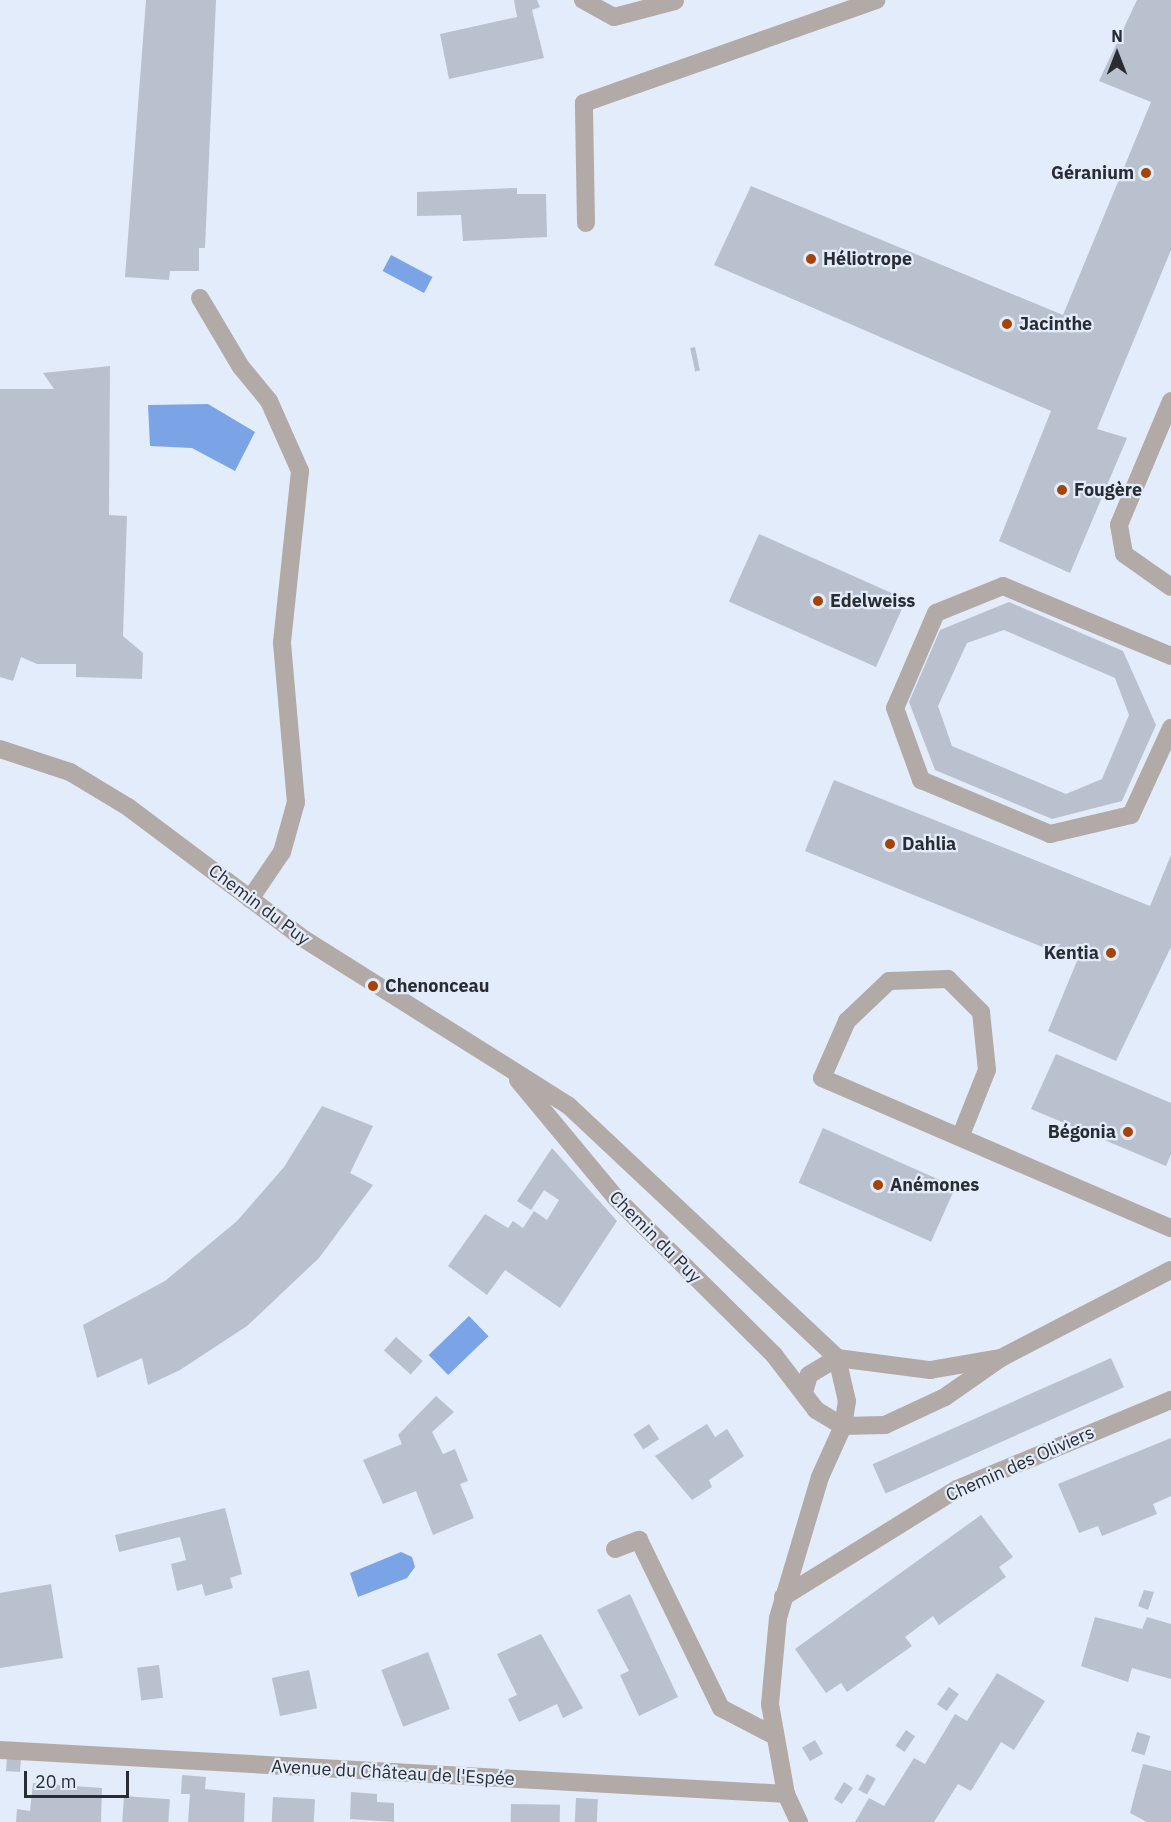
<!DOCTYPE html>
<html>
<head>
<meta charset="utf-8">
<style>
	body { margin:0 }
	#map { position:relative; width:1171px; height:1822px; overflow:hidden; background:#e3ecfa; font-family:"IBM Plex Sans",sans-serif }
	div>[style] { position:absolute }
	.water>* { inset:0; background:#7ba4e7; transform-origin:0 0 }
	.building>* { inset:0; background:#b9c1cf; transform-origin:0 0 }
	.minor>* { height:18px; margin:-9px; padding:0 9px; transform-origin:9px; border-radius:9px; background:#b2aaa7 }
	.dots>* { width:16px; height:16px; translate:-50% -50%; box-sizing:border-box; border:3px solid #e3ecfa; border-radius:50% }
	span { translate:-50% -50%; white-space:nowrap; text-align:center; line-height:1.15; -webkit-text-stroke:4.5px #e3ecfa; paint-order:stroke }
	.poi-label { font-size:18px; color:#292c32; font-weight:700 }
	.right { translate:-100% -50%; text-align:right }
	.left { translate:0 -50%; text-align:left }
	.street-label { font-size:18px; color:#292c32 }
	.north { position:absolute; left:1087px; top:24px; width:60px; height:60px; -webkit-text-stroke:4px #e3ecfa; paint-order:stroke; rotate:0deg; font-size:16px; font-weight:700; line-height:24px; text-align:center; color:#292c32 }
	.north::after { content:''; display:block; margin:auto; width:21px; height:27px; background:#292c32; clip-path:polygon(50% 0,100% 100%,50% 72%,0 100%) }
	.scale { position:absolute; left:24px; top:1771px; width:105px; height:27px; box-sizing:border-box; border:3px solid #292c32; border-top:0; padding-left:8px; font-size:18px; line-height:21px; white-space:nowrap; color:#292c32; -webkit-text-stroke:4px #e3ecfa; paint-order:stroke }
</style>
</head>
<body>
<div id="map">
	<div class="water">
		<div style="left:391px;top:255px;width:47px;height:18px;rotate:28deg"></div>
		<div style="clip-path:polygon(208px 404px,255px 432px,235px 471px,192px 448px,150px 446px,148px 405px)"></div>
		<div style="left:469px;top:1316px;width:28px;height:56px;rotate:46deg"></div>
		<div style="clip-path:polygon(401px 1552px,412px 1557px,415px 1567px,407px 1578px,358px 1597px,350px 1573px)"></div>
	</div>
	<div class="building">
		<div style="clip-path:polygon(146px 0,216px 0,205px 248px,199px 248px,199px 271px,170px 271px,169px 280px,125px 277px)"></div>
		<div style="clip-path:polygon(514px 0,537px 0,540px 7px,532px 10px,544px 58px,449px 79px,440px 34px,517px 17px)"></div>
		<div style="clip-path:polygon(1137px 0,1171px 0,1171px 250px,1097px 429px,1127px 438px,1070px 573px,999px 541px,1051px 411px,714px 265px,751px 186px,1063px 315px,1151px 102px,1099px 81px)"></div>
		<div style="clip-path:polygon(517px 188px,517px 194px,546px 194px,547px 237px,463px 241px,461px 215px,417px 216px,417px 192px)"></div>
		<div style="left:695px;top:347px;width:24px;height:5px;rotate:78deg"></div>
		<div style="clip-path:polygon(110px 366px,109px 515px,127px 516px,123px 636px,143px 653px,142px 679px,76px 677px,76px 664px,37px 664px,21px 657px,13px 681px,0 677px,0 389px,54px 389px,43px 373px)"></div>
		<div style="left:759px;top:534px;width:161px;height:74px;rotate:24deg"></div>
		<div style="clip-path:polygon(evenodd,1009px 602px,1123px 651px,1156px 725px,1122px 801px,1052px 819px,935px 770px,909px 702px,940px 630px,1009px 602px,1004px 630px,1115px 678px,1129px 715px,1102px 779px,1066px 794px,952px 746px,938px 706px,967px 643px,1004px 630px)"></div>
		<div style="clip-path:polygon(834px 780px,1150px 906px,1171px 855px,1171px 947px,1116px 1061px,1048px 1031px,1077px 961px,805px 851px)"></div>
		<div style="clip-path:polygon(1056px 1054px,1171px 1103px,1171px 1154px,1166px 1166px,1031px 1109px)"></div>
		<div style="clip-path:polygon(322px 1106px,373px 1126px,350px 1173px,373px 1185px,319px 1258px,247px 1326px,180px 1370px,148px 1385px,142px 1358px,97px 1378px,83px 1325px,165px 1281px,237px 1221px,284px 1167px)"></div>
		<div style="left:823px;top:1128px;width:145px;height:60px;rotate:24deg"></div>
		<div style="clip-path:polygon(552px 1148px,617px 1221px,560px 1308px,505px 1270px,487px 1295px,448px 1266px,485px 1214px,508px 1228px,513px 1221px,523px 1228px,534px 1211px,547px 1220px,559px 1200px,544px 1190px,531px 1210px,517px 1201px)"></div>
		<div style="left:396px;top:1337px;width:36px;height:18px;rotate:42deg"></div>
		<div style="left:1111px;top:1358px;width:32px;height:261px;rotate:66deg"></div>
		<div style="clip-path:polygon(436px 1396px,454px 1412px,432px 1432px,443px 1454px,455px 1449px,468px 1481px,460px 1484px,474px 1518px,433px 1535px,416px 1491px,383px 1504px,363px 1460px,402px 1444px,398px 1435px)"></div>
		<div style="left:649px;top:1424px;width:18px;height:19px;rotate:56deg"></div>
		<div style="clip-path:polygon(707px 1424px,715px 1437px,727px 1429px,744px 1456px,709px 1480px,712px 1487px,692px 1500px,655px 1456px)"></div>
		<div style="clip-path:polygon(1171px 1438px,1171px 1496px,1153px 1504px,1157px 1514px,1102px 1536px,1098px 1526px,1079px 1533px,1058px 1484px)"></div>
		<div style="clip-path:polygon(225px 1508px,242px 1574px,230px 1578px,233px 1588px,205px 1596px,202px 1584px,177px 1591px,171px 1564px,186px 1560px,180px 1537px,119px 1552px,115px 1535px)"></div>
		<div style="clip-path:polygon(981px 1515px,1013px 1557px,999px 1567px,1006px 1577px,939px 1625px,933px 1616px,905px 1637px,912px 1646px,847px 1692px,841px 1683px,826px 1693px,795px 1649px)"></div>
		<div style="clip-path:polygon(51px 1584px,63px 1658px,0 1668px,0 1593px)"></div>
		<div style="clip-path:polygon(1144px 1590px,1154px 1592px,1148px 1610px,1138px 1606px)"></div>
		<div style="clip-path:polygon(630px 1594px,678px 1697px,639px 1716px,620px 1675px,629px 1671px,597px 1610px)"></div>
		<div style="clip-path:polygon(1095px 1617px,1142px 1629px,1147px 1617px,1171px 1624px,1171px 1679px,1132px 1668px,1128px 1682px,1081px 1666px)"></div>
		<div style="clip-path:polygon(541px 1634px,583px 1708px,563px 1718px,557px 1704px,519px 1722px,508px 1699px,517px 1695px,497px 1654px)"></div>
		<div style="left:428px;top:1652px;width:61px;height:50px;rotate:69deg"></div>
		<div style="left:159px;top:1665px;width:33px;height:22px;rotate:83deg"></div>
		<div style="left:309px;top:1670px;width:39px;height:38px;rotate:78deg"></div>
		<div style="clip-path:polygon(997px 1673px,1045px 1701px,1014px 1750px,1001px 1742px,971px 1791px,958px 1784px,934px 1822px,855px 1822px,869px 1798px,884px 1806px,914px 1758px,925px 1764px,955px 1714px,967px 1721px)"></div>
		<div style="left:949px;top:1687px;width:12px;height:21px;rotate:35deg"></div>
		<div style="left:906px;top:1730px;width:11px;height:19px;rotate:34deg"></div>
		<div style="left:1137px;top:1732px;width:14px;height:20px;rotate:17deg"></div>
		<div style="left:815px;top:1740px;width:16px;height:15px;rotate:60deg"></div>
		<div style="left:7px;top:1757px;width:14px;height:14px;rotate:4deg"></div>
		<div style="clip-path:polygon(1143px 1764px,1171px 1771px,1171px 1822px,1147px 1822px,1130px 1813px)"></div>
		<div style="left:867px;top:1774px;width:10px;height:18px;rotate:29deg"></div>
		<div style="clip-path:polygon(182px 1775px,206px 1777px,205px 1789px,245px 1793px,244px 1822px,188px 1822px,190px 1794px,181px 1794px)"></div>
		<div style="clip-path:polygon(844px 1782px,853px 1788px,842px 1804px,834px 1799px)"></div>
		<div style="clip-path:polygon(33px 1783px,102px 1788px,101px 1822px,16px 1822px,17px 1809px,30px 1811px)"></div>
		<div style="clip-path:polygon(351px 1792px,377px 1794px,377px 1802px,394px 1803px,394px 1822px,350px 1819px)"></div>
		<div style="left:124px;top:1796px;width:46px;height:26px;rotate:4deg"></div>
		<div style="left:273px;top:1797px;width:42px;height:25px;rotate:3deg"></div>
		<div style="left:576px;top:1798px;width:22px;height:24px;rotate:3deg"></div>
		<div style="left:511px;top:1804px;width:49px;height:18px;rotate:1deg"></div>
	</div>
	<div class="minor">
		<div style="left:583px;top:0;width:35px;rotate:29deg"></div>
		<div style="left:614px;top:17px;width:63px;rotate:-14.7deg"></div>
		<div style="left:586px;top:223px;width:120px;rotate:-91deg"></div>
		<div style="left:584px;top:103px;width:310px;rotate:-19.4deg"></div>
		<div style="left:200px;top:298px;width:80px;rotate:59.3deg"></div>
		<div style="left:241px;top:367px;width:44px;rotate:50.5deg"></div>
		<div style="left:269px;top:401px;width:77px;rotate:66.1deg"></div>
		<div style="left:300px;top:471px;width:173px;rotate:96deg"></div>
		<div style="left:282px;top:643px;width:160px;rotate:85deg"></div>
		<div style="left:296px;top:802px;width:52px;rotate:105.6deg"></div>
		<div style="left:282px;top:852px;width:57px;rotate:124.2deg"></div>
		<div style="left:1171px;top:401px;width:134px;rotate:112.8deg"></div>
		<div style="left:1119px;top:525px;width:29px;rotate:80deg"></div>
		<div style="left:1124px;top:554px;width:57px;rotate:35.1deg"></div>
		<div style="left:1171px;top:656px;width:182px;rotate:-157.4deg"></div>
		<div style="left:1003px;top:586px;width:72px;rotate:158.1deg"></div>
		<div style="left:936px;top:613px;width:103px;rotate:113.3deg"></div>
		<div style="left:895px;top:708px;width:77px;rotate:70.1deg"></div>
		<div style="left:921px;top:780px;width:140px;rotate:22.7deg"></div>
		<div style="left:1050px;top:834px;width:83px;rotate:-13.2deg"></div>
		<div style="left:1131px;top:815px;width:96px;rotate:-65.3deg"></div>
		<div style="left:0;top:749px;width:74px;rotate:18.2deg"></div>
		<div style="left:70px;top:772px;width:68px;rotate:31.1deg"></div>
		<div style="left:128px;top:807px;width:220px;rotate:36.9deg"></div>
		<div style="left:304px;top:939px;width:313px;rotate:32.2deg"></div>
		<div style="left:569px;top:1106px;width:368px;rotate:43.2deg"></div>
		<div style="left:837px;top:1358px;width:94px;rotate:7.4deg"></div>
		<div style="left:930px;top:1370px;width:72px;rotate:-9.6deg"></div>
		<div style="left:518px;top:1080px;width:153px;rotate:50.3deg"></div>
		<div style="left:616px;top:1198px;width:223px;rotate:44.8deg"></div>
		<div style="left:774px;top:1355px;width:69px;rotate:52.6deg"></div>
		<div style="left:816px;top:1410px;width:31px;rotate:31deg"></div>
		<div style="left:843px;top:1426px;width:42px;rotate:-1.4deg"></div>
		<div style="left:885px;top:1425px;width:66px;rotate:-25deg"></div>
		<div style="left:945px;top:1397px;width:68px;rotate:-34.9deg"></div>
		<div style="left:1001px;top:1358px;width:191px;rotate:-27.4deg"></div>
		<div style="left:961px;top:1135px;width:70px;rotate:-68.2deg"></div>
		<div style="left:987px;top:1070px;width:58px;rotate:-95.9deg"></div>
		<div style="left:981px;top:1012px;width:47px;rotate:-135deg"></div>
		<div style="left:948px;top:979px;width:59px;rotate:178.1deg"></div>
		<div style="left:889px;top:981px;width:58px;rotate:136.4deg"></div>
		<div style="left:847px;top:1021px;width:62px;rotate:113.7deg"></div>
		<div style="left:822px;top:1078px;width:380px;rotate:23.3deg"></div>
		<div style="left:615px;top:1549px;width:26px;rotate:-21deg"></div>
		<div style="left:639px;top:1540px;width:187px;rotate:64deg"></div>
		<div style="left:721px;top:1708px;width:61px;rotate:27.4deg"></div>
		<div style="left:783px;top:1597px;width:205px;rotate:-31.8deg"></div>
		<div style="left:957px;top:1489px;width:232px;rotate:-22.6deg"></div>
		<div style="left:0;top:1750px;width:787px;rotate:3.2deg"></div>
		<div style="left:799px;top:1822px;width:31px;rotate:-115deg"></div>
		<div style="left:786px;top:1794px;width:91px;rotate:-100.1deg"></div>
		<div style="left:770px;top:1704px;width:86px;rotate:-84.7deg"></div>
		<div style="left:778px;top:1618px;width:147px;rotate:-73.4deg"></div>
		<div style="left:820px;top:1477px;width:56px;rotate:-65.7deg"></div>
		<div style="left:843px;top:1426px;width:25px;rotate:-81deg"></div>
		<div style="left:847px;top:1401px;width:44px;rotate:-103.1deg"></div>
		<div style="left:837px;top:1358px;width:33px;rotate:149deg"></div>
		<div style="left:809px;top:1375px;width:19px;rotate:106deg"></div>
	</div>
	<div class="dots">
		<div style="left:1146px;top:173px;background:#a64306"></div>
		<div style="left:811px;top:259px;background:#a64306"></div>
		<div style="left:1007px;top:324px;background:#a64306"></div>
		<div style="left:1062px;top:490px;background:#a64306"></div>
		<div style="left:818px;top:601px;background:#a64306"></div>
		<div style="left:890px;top:844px;background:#a64306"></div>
		<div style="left:1111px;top:953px;background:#a64306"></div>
		<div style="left:373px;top:986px;background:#a64306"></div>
		<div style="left:1128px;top:1132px;background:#a64306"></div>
		<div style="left:878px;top:1185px;background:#a64306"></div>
	</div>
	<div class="poi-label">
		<span class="right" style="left:1134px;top:173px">Géranium</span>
		<span class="left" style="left:823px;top:259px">Héliotrope</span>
		<span class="left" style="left:1019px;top:324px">Jacinthe</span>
		<span class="left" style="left:1074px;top:490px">Fougère</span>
		<span class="left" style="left:830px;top:601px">Edelweiss</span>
		<span class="left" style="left:902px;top:844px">Dahlia</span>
		<span class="right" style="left:1099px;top:953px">Kentia</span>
		<span class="left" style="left:385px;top:986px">Chenonceau</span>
		<span class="right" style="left:1116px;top:1132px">Bégonia</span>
		<span class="left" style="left:890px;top:1185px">Anémones</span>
	</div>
	<div class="street-label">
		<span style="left:259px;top:905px;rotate:37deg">Chemin du Puy</span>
		<span style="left:655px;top:1237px;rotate:45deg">Chemin du Puy</span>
		<span style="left:1020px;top:1464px;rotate:-24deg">Chemin des Oliviers</span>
		<span style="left:393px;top:1773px;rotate:3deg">Avenue du Château de l'Espée</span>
	</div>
	<div class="north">N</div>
	<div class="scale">20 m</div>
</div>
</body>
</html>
